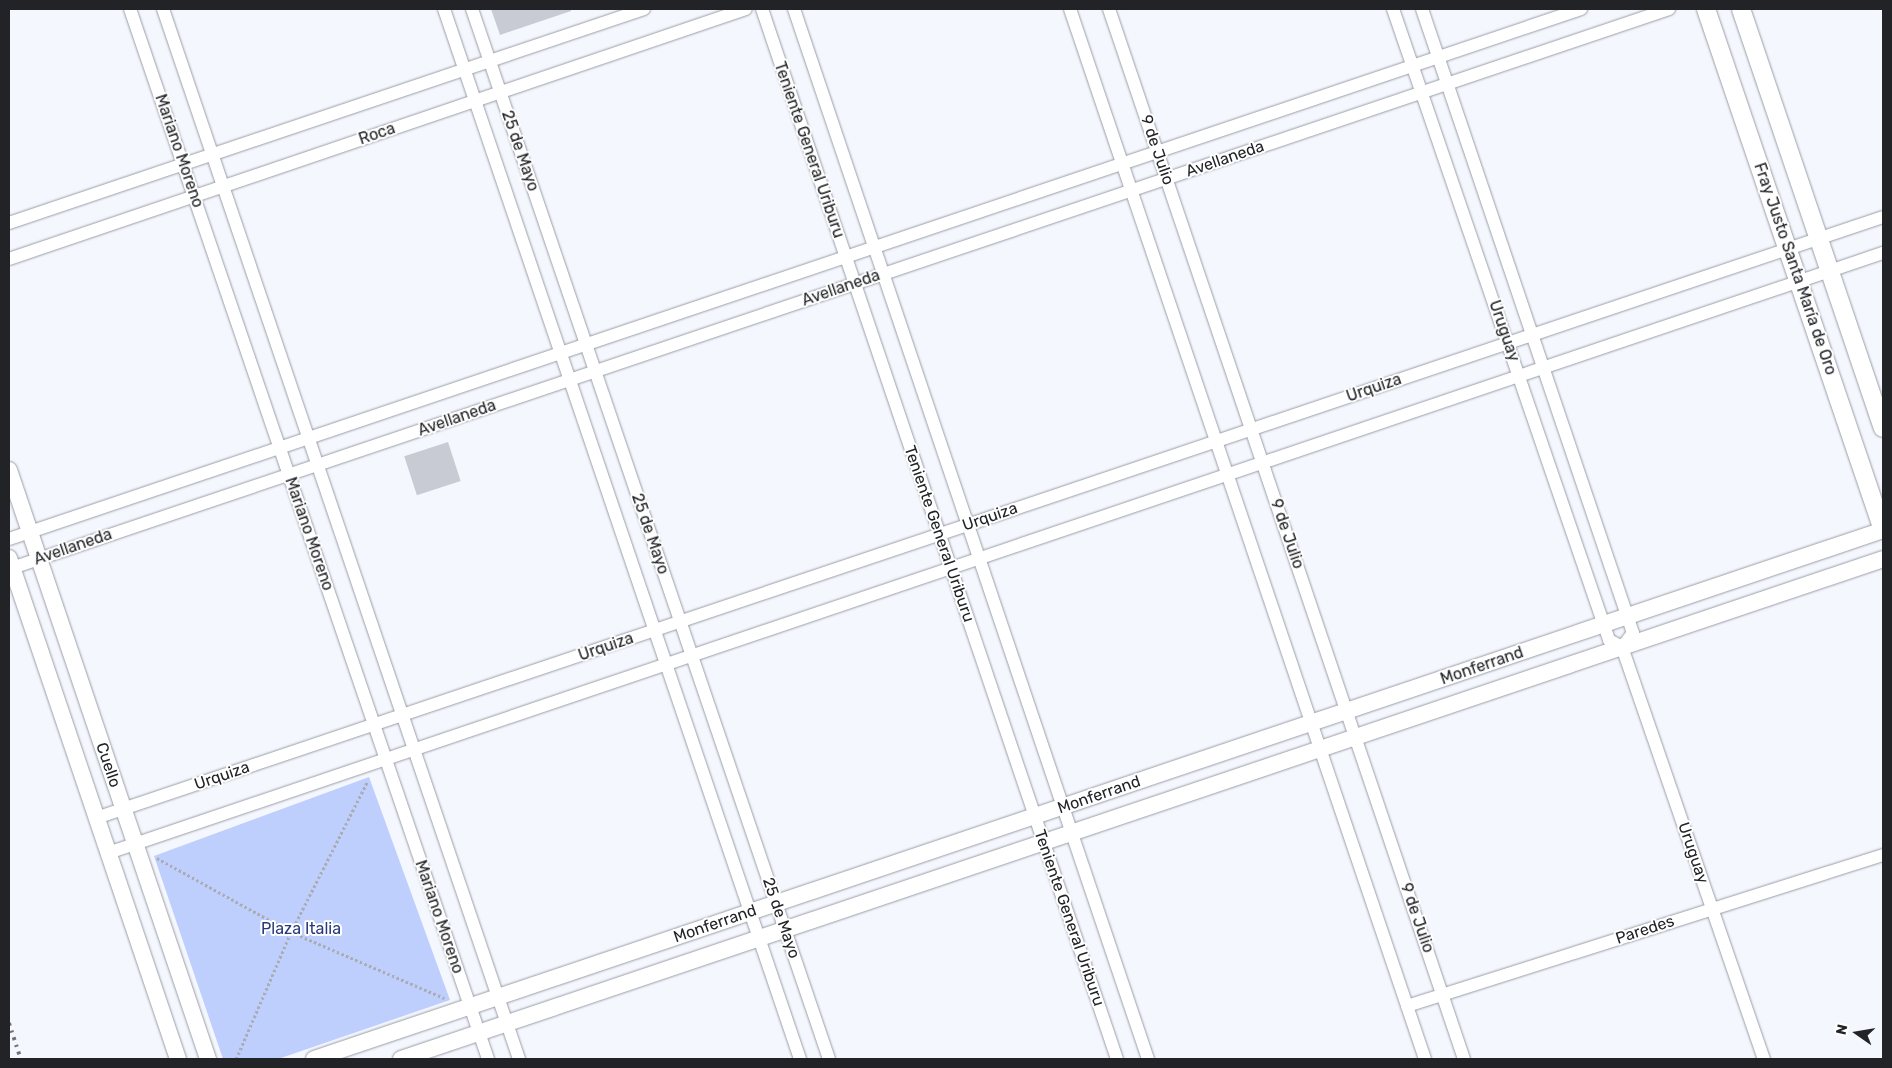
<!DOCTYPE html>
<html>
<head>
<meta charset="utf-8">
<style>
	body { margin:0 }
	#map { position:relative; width:1892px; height:1068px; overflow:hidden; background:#f4f7fe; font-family:Rubik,sans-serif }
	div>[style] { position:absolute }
	.green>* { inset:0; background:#becffd }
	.building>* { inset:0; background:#c8cbd4; transform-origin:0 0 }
	.path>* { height:2.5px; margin-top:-1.25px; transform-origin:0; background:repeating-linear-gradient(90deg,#aaacb2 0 2.5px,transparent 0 5px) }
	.roads { filter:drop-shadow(0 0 1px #9a9da5) drop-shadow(0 0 1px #9a9da5) }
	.minor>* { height:12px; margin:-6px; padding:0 6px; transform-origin:6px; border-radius:6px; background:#fff }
	.tertiary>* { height:16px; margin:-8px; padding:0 8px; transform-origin:8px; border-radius:8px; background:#fff }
	.secondary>* { height:18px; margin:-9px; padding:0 9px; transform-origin:9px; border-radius:9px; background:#fff }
	.rail>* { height:4px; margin-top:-2px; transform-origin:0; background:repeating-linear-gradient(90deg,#717278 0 2.5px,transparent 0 7.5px) }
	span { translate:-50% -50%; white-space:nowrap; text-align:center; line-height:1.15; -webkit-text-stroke:4px #fff; paint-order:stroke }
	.street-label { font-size:16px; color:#222327 }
	.park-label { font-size:16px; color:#28397b }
	.frame { position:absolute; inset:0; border:10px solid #222327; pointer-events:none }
	.north { position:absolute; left:1832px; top:1008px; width:50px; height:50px; -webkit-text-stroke:4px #fff; paint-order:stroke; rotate:283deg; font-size:14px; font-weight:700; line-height:20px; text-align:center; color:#222327 }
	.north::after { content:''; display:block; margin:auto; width:18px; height:22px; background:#222327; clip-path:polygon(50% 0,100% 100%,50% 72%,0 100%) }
</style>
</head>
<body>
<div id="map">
	<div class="green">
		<div style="clip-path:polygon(369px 777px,450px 1000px,278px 1059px,223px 1059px,154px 856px)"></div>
	</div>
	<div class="building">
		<div style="clip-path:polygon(491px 9px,571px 9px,571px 11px,500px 35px)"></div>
		<div style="left:448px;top:442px;width:41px;height:46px;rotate:72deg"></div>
	</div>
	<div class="path">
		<div style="left:157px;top:858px;width:153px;rotate:28.9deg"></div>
		<div style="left:291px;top:932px;width:167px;rotate:23.3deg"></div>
		<div style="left:236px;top:1059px;width:138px;rotate:-66.6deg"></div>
		<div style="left:291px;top:932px;width:170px;rotate:-63.1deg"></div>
	</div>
	<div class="roads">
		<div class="minor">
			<div style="left:130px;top:9px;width:1109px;rotate:71.17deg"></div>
			<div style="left:163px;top:9px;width:1109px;rotate:71.27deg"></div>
			<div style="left:444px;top:9px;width:1109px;rotate:71.27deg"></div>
			<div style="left:472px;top:9px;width:1109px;rotate:71.22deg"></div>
			<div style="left:762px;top:9px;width:1108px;rotate:71.32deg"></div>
			<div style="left:794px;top:9px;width:1108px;rotate:71.37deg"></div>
			<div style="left:1070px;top:9px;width:1108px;rotate:71.32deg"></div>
			<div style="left:1109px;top:9px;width:1108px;rotate:71.32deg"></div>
			<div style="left:1393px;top:9px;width:667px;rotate:71.1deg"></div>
			<div style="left:1609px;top:640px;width:15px;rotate:28deg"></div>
			<div style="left:1622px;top:647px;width:436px;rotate:71deg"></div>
			<div style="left:1422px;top:9px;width:659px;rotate:71.32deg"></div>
			<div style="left:1633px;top:633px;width:18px;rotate:128deg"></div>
			<div style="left:9px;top:223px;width:670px;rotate:-18.62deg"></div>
			<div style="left:9px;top:259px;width:778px;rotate:-18.74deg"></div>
			<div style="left:9px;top:539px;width:1659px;rotate:-18.63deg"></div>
			<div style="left:9px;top:569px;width:1752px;rotate:-18.64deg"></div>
			<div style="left:96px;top:818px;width:1885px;rotate:-18.59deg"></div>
			<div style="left:108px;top:853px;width:1874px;rotate:-18.68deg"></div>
			<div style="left:1407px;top:1006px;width:499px;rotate:-17.6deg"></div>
		</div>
		<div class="tertiary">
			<div style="left:9px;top:470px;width:622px;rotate:71.33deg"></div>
			<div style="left:9px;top:558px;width:529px;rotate:71.36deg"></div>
			<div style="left:314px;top:1059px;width:1656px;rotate:-18.63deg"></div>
			<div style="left:401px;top:1059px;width:1564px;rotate:-18.64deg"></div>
		</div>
		<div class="secondary">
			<div style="left:1706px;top:9px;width:550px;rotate:71.24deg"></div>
			<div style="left:1741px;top:9px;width:442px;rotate:71.3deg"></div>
		</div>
	</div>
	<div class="rail">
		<div style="left:9px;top:1023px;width:38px;rotate:72deg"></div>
	</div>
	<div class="street-label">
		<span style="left:377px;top:134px;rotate:-19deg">Roca</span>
		<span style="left:809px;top:150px;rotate:71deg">Teniente General Uriburu</span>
		<span style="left:1157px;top:150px;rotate:71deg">9 de Julio</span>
		<span style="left:179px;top:151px;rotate:71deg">Mariano Moreno</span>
		<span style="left:520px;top:151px;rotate:71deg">25 de Mayo</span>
		<span style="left:1225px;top:159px;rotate:-19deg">Avellaneda</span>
		<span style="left:1795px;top:269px;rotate:71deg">Fray Justo Santa María de Oro</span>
		<span style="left:841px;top:288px;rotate:-19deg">Avellaneda</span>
		<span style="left:1504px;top:331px;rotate:71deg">Uruguay</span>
		<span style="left:1374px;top:388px;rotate:-19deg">Urquiza</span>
		<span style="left:457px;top:418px;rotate:-19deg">Avellaneda</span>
		<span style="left:990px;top:517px;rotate:-19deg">Urquiza</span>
		<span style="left:309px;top:534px;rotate:71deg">Mariano Moreno</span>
		<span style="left:650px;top:534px;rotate:71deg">25 de Mayo</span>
		<span style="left:939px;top:534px;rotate:71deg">Teniente General Uriburu</span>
		<span style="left:1287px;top:534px;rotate:71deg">9 de Julio</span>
		<span style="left:73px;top:547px;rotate:-19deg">Avellaneda</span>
		<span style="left:606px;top:647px;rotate:-19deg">Urquiza</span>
		<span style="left:1482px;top:666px;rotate:-19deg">Monferrand</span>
		<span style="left:108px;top:765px;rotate:71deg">Cuello</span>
		<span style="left:222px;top:776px;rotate:-19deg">Urquiza</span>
		<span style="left:1099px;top:795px;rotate:-19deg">Monferrand</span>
		<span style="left:1693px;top:853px;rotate:71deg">Uruguay</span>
		<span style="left:439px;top:917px;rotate:71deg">Mariano Moreno</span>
		<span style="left:781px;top:918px;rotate:71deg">25 de Mayo</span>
		<span style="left:1069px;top:918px;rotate:71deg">Teniente General Uriburu</span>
		<span style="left:1417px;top:918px;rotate:71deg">9 de Julio</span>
		<span style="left:715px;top:924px;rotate:-19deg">Monferrand</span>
		<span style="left:1645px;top:930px;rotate:-18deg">Paredes</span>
	</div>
	<div class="park-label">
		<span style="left:301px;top:929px">Plaza Italia</span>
	</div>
	<div class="frame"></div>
	<div class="north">N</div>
</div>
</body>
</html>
